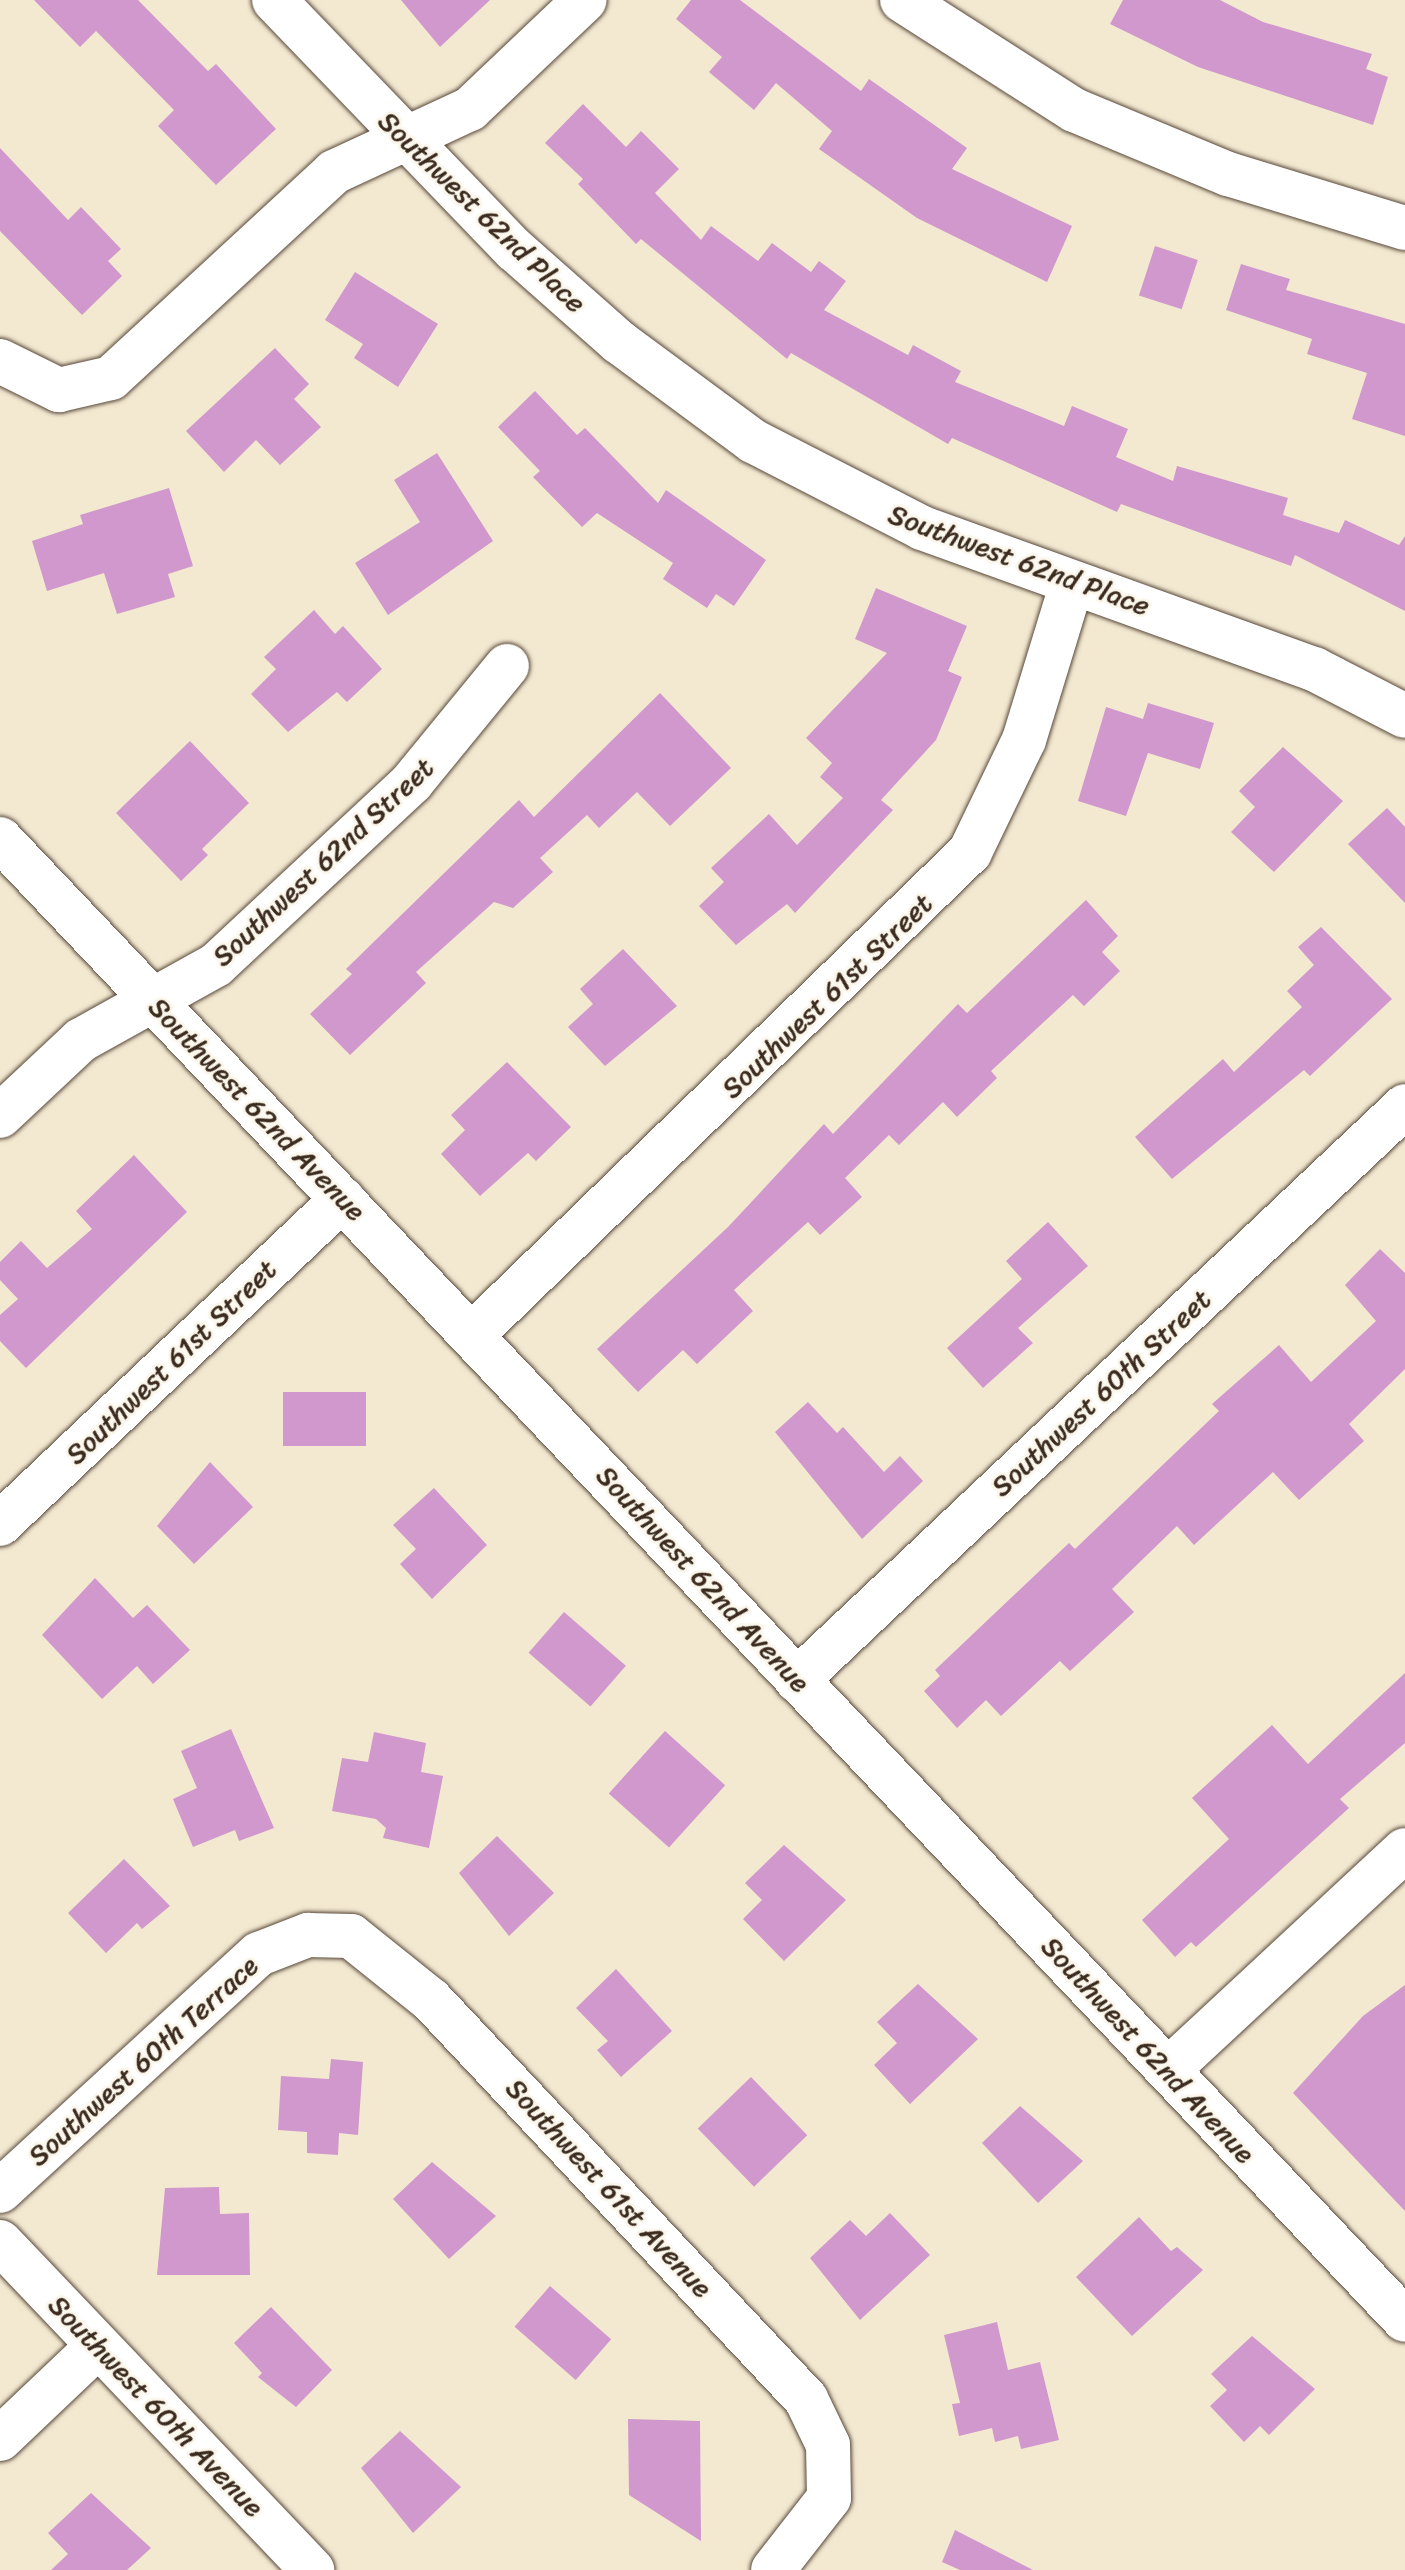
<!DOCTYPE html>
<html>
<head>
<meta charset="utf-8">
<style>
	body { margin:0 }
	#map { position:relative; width:1405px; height:2570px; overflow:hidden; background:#f3e9d1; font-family:Sriracha,sans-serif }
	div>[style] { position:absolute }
	.building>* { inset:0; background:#d098cc; transform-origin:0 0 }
	.roads { filter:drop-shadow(0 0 2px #574739) drop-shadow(0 0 2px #574739) }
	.minor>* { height:44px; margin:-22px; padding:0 22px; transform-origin:22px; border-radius:22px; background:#fff }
	.tertiary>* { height:44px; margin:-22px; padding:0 22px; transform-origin:22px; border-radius:22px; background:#fff }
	span { translate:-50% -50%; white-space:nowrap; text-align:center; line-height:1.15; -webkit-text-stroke:6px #fbf7ec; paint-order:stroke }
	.street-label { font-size:28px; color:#3b2a1e }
</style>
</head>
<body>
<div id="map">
	<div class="building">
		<div style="clip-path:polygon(34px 0,138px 0,208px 71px,216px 64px,276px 129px,216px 185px,158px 126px,174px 110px,96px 31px,80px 47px)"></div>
		<div style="clip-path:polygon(401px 0,490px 0,440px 47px)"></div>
		<div style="clip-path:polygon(691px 0,740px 0,861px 91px,869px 79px,967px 148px,952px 169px,1072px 226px,1047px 282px,917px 218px,819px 149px,832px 131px,776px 83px,754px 110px,709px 72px,722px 57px,676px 19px)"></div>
		<div style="clip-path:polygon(1123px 0,1220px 0,1263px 22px,1372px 54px,1366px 69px,1388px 77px,1373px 125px,1198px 67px,1110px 24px)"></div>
		<div style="clip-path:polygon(583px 104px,626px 147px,641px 131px,679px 169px,655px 193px,701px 240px,711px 226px,758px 261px,772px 243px,811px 272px,819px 261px,846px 281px,824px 310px,908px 355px,913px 345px,961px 371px,955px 382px,1064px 426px,1072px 406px,1128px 429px,1116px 457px,1173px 481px,1177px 466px,1288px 498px,1283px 515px,1339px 533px,1345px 520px,1399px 545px,1405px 536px,1405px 611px,1295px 555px,1291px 566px,1121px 504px,1117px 512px,952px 438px,948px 444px,791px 353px,787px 359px,641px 239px,636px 244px,578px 184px,583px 179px,545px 143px)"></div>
		<div style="clip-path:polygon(0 148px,68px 220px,81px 207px,121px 249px,108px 261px,122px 276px,82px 315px,0 231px)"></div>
		<div style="left:1155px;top:246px;width:45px;height:52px;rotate:18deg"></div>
		<div style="clip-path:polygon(1241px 264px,1290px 279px,1286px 290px,1405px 324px,1405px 436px,1352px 419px,1367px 373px,1307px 354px,1312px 339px,1226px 310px)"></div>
		<div style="clip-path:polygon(355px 272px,438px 324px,398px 387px,354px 358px,363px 344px,325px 320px)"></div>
		<div style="clip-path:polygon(275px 348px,309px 384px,294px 399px,321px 427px,280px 465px,256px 440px,224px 472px,186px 431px)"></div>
		<div style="clip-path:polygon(535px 391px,577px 435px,585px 428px,658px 503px,666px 490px,766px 560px,734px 606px,716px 594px,707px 608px,663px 579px,673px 563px,597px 513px,582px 527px,533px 477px,540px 471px,498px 427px)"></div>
		<div style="clip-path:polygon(437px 453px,493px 541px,388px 615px,355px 563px,420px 522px,394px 480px)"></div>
		<div style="clip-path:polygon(169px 488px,193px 566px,168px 574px,175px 597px,117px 614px,104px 573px,47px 591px,32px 541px,83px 524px,80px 515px)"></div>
		<div style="clip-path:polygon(876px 588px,967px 626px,948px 671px,962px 677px,936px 740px,881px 800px,893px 810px,795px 913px,787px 904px,736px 945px,699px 906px,724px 882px,711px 868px,769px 814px,797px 845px,843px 798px,820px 777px,832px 763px,806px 738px,887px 653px,855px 639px)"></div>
		<div style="clip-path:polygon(314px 610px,335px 634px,343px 626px,382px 669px,347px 702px,337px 692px,288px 732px,251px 694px,276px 669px,264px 657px)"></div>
		<div style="clip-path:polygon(660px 693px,731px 768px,670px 826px,637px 792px,599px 828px,587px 815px,540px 858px,553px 872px,513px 908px,494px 902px,416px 972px,426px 983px,350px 1055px,310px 1014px,352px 974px,346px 969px,519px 800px,534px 817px)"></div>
		<div style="clip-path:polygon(1148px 703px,1214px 723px,1200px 769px,1148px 753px,1126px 816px,1078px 801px,1106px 707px,1143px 719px)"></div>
		<div style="clip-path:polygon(190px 741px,249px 803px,202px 849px,208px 855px,181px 881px,116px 813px)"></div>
		<div style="clip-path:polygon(1283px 747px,1343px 801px,1274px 872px,1231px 832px,1255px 807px,1239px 791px)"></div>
		<div style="clip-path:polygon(1387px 808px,1405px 827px,1405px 903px,1348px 844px)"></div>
		<div style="clip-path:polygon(1086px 900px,1118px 936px,1102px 952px,1120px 971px,1084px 1006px,1073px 995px,991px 1071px,997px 1078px,957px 1117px,943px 1102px,899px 1145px,889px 1135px,845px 1178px,862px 1197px,820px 1235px,808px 1222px,734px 1290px,753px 1311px,697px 1364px,683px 1350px,638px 1392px,597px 1349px,728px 1227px,824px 1124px,833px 1134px,958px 1004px,967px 1013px)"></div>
		<div style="clip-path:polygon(1321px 927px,1392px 999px,1310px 1076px,1304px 1070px,1172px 1179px,1135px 1137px,1223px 1059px,1234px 1072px,1302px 1007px,1287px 991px,1314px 965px,1298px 947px)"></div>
		<div style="clip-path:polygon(623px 949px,677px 1006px,605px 1066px,568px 1027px,593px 1004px,580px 989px)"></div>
		<div style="clip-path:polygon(507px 1062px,571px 1127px,536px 1161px,528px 1153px,480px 1196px,441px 1154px,465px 1130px,451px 1115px)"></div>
		<div style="clip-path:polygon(134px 1155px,187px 1212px,26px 1368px,0 1341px,0 1315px,18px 1299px,0 1280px,0 1262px,21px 1241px,47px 1268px,92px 1229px,76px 1211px)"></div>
		<div style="clip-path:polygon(1048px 1222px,1088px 1266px,1018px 1328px,1033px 1343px,983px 1388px,947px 1348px,1022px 1279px,1006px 1261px)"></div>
		<div style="clip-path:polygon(1380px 1249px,1405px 1273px,1405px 1369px,1349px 1424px,1364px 1441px,1299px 1500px,1273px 1472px,1194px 1545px,1177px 1526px,1112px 1589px,1134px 1612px,1070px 1671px,1060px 1661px,1001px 1716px,986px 1700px,957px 1728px,924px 1691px,940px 1676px,935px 1670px,1069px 1543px,1075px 1549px,1219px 1411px,1212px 1404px,1279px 1345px,1311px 1382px,1376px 1321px,1345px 1285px)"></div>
		<div style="left:283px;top:1392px;width:83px;height:54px"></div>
		<div style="clip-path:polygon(808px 1402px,837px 1433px,843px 1427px,884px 1472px,900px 1456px,923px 1481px,862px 1539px,775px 1432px)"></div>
		<div style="clip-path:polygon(210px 1462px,253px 1507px,194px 1564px,157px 1526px)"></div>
		<div style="clip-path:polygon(434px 1488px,487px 1545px,432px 1599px,400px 1564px,416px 1549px,393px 1525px)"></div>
		<div style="clip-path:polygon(95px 1578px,133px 1618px,147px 1605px,190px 1650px,153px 1684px,137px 1666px,102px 1699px,42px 1635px)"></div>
		<div style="left:564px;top:1612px;width:82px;height:54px;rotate:41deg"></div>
		<div style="clip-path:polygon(1405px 1673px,1405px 1743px,1340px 1799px,1349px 1808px,1196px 1947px,1191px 1942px,1175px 1957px,1142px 1920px,1229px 1839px,1192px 1798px,1272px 1725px,1308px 1764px)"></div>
		<div style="clip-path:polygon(231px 1729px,274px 1828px,239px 1841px,235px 1830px,193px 1847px,173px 1799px,197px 1788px,181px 1751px)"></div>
		<div style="left:665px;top:1731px;width:81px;height:84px;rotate:42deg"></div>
		<div style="clip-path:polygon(374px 1732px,426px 1743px,421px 1772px,443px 1776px,429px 1848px,383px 1838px,386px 1828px,376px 1819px,332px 1811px,342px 1758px,368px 1762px)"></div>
		<div style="clip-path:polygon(497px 1836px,554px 1893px,509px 1936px,459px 1873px)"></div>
		<div style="clip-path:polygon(784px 1845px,846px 1900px,784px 1961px,743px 1919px,762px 1900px,745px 1883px)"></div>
		<div style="clip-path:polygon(124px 1859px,170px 1906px,142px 1929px,137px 1923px,106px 1953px,68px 1913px)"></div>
		<div style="clip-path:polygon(616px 1969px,672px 2031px,621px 2077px,597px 2050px,608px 2041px,576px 2008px)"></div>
		<div style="clip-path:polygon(918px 1984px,978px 2039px,910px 2104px,874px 2065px,897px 2043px,877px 2022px)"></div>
		<div style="clip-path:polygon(1405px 1985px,1405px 2211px,1293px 2093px,1363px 2016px)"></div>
		<div style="clip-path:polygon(331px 2059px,363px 2062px,358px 2135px,339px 2133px,338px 2155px,307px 2153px,307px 2132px,278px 2130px,281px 2076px,329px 2079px)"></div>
		<div style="left:751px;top:2077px;width:81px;height:74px;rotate:46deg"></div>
		<div style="clip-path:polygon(1020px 2106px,1083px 2161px,1038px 2203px,982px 2143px)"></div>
		<div style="clip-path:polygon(432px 2162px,496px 2216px,449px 2259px,393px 2199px)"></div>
		<div style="clip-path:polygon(219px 2187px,220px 2214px,249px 2213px,250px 2275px,157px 2275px,165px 2188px)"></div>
		<div style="clip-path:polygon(890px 2213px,930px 2255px,860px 2320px,810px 2258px,850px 2220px,866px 2236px)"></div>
		<div style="clip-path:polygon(1139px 2217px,1171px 2251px,1177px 2247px,1203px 2270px,1132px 2336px,1076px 2277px)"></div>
		<div style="left:550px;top:2286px;width:81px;height:54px;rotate:41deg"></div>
		<div style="clip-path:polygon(271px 2307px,332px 2370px,296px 2407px,258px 2377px,262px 2373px,234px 2343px)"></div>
		<div style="clip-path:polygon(997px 2322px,1008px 2370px,1040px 2362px,1059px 2440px,1021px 2449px,1018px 2436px,995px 2442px,992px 2428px,959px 2436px,952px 2404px,960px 2403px,944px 2335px)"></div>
		<div style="clip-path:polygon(1252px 2336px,1315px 2389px,1269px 2435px,1260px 2426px,1244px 2442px,1210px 2406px,1227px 2390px,1211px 2374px)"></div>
		<div style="clip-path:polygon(628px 2419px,700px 2421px,701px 2541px,629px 2495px)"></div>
		<div style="clip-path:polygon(400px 2431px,461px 2487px,413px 2533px,361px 2468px)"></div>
		<div style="clip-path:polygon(91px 2493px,151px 2548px,127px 2570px,51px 2570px,68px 2554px,48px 2533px)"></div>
		<div style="clip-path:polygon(955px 2530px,1033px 2570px,960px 2570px,942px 2562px)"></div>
	</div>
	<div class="roads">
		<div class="minor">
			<div style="left:274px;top:0;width:347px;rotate:46.1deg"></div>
			<div style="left:515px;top:250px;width:139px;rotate:41.5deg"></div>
			<div style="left:619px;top:342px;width:167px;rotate:36.5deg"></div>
			<div style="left:753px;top:441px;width:190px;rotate:27.2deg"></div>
			<div style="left:922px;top:528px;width:417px;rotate:19.8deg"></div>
			<div style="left:1314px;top:669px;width:102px;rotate:27.3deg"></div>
			<div style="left:902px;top:0;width:204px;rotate:32.6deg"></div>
			<div style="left:1074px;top:110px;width:167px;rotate:22.6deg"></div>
			<div style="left:1228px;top:174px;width:185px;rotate:17deg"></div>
			<div style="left:0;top:361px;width:66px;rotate:26.2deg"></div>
			<div style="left:59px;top:390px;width:53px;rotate:-13deg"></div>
			<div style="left:111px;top:378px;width:304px;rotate:-42.7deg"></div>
			<div style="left:334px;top:172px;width:150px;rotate:-24.9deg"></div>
			<div style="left:470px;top:109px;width:158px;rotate:-43.5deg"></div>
			<div style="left:0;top:1116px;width:111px;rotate:-43.2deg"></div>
			<div style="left:81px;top:1040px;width:154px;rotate:-29.1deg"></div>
			<div style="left:216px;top:965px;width:268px;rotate:-43deg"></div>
			<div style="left:412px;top:782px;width:150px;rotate:-50.7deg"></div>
			<div style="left:472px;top:1335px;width:694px;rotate:-44.12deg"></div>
			<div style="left:970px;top:852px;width:124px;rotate:-64.3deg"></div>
			<div style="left:1024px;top:740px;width:164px;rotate:-73deg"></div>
			<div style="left:0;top:1524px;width:472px;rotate:-43.5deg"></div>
			<div style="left:797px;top:1680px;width:836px;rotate:-43.35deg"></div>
			<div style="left:1168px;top:2070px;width:323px;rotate:-42.9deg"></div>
			<div style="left:0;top:2191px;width:351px;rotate:-42.5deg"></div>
			<div style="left:259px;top:1954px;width:53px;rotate:-21.2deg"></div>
			<div style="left:308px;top:1935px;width:43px;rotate:1.3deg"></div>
			<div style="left:351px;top:1936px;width:102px;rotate:38.7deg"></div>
			<div style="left:431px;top:2000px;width:548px;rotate:46.78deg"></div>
			<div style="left:806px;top:2399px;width:51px;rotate:64.4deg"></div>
			<div style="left:828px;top:2445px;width:53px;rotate:88.9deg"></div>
			<div style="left:829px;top:2498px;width:91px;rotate:127.9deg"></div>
			<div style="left:0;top:2242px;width:453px;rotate:46.4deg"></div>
			<div style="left:0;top:2439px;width:135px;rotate:-43.5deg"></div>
		</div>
		<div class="tertiary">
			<div style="left:0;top:839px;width:2041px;rotate:46.51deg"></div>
		</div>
	</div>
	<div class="street-label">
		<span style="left:482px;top:212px;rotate:44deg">Southwest 62nd Place</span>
		<span style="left:1019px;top:560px;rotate:20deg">Southwest 62nd Place</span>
		<span style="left:323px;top:862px;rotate:-43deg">Southwest 62nd Street</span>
		<span style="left:827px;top:996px;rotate:-44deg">Southwest 61st Street</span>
		<span style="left:257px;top:1109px;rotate:46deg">Southwest 62nd Avenue</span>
		<span style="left:171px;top:1362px;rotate:-44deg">Southwest 61st Street</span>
		<span style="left:1101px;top:1393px;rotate:-43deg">Southwest 60th Street</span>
		<span style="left:703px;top:1579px;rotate:47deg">Southwest 62nd Avenue</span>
		<span style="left:1148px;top:2050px;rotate:47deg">Southwest 62nd Avenue</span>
		<span style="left:143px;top:2061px;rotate:-42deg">Southwest 60th Terrace</span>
		<span style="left:609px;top:2188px;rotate:47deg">Southwest 61st Avenue</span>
		<span style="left:156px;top:2406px;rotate:46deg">Southwest 60th Avenue</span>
	</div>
</div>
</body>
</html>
